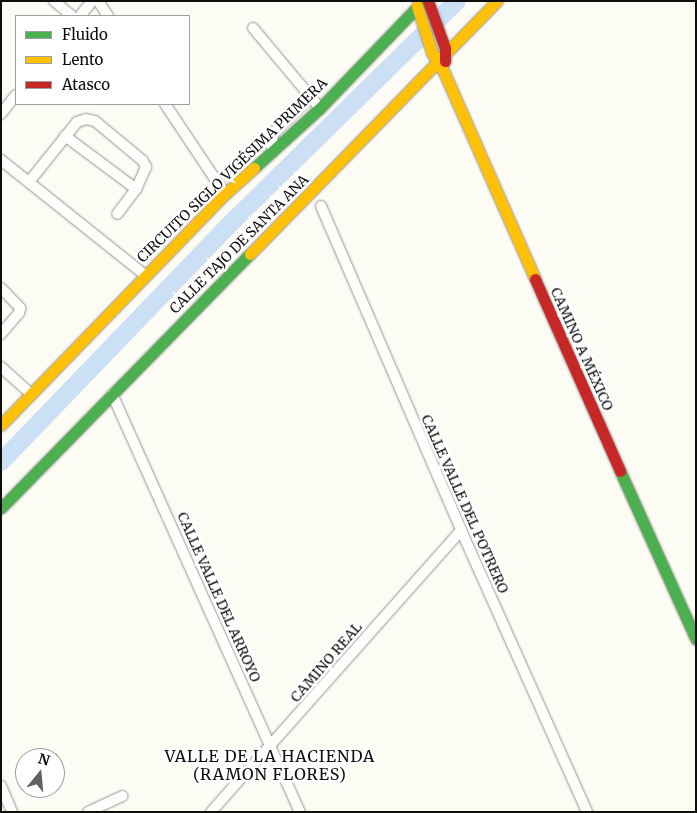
<!DOCTYPE html>
<html>
<head>
<meta charset="utf-8">
<style>
	body { margin:0 }
	#map { position:relative; width:697px; height:813px; overflow:hidden; background:#fcfbf4; font-family:Merriweather,serif }
	div>[style] { position:absolute }
	.river>* { height:18px; margin:-9px; padding:0 9px; transform-origin:9px; border-radius:9px; background:#cbe0f5 }
	.roads { filter:drop-shadow(0 0 1px #959592) drop-shadow(0 0 1px #959592) }
	.street>* { height:10px; margin:-5px; padding:0 5px; transform-origin:5px; border-radius:5px; background:#fffefd }
	.fast>* { height:11px; margin:-5.5px; padding:0 5.5px; transform-origin:5.5px; border-radius:5.5px; background:#4caf50 }
	.slow>* { height:11px; margin:-5.5px; padding:0 5.5px; transform-origin:5.5px; border-radius:5.5px; background:#ffc107 }
	.jam>* { height:11px; margin:-5.5px; padding:0 5.5px; transform-origin:5.5px; border-radius:5.5px; background:#c62828 }
	span { translate:-50% -50%; white-space:nowrap; text-align:center; line-height:1.15; -webkit-text-stroke:5px #fff; paint-order:stroke }
	.street-label { font-size:14px; color:#0e0e0e }
	.quarter-label { font-size:16px; color:#0e0e0e; letter-spacing:1px }
	.frame { position:absolute; inset:0; border:2px solid #0e0e0e; pointer-events:none }
	.legend { position:absolute; left:15px; top:15px; width:175px; height:90px; box-sizing:border-box; background:#fff; border:1px solid #9f9f9f; margin:0; padding:6px 9px; list-style:none; font-size:15px; color:#0e0e0e }
	.legend li { display:flex; align-items:center; gap:10px; height:25px }
	.legend b { width:25px; border:1px solid #9f9f9f }
	.north { position:absolute; left:15px; top:748px; width:50px; height:50px; box-sizing:border-box; background:#fff; border:1px solid #9f9f9f; border-radius:50%; rotate:17deg; font-size:14px; font-weight:700; line-height:20px; text-align:center; color:#0e0e0e }
	.north::after { content:''; display:block; margin:auto; width:18px; height:22px; background:#61615e; clip-path:polygon(50% 0,100% 100%,50% 72%,0 100%) }
</style>
</head>
<body>
<div id="map">
	<div class="river">
		<div style="left:1px;top:462px;width:326px;rotate:-46.1deg"></div>
		<div style="left:227px;top:227px;width:322px;rotate:-44.5deg"></div>
	</div>
	<div class="roads">
		<div class="street">
			<div style="left:54px;top:1px;width:23px;rotate:40deg"></div>
			<div style="left:98px;top:1px;width:18px;rotate:56deg"></div>
			<div style="left:80px;top:16px;width:19px;rotate:-51deg"></div>
			<div style="left:253px;top:28px;width:104px;rotate:50.1deg"></div>
			<div style="left:165px;top:104px;width:108px;rotate:56.3deg"></div>
			<div style="left:1px;top:114px;width:24px;rotate:-52deg"></div>
			<div style="left:65px;top:136px;width:89px;rotate:36.7deg"></div>
			<div style="left:273px;top:151px;width:7px;rotate:-106deg"></div>
			<div style="left:271px;top:144px;width:12px;rotate:-76deg"></div>
			<div style="left:274px;top:132px;width:50px;rotate:-44.2deg"></div>
			<div style="left:1px;top:160px;width:184px;rotate:38.6deg"></div>
			<div style="left:29px;top:182px;width:77px;rotate:-51.3deg"></div>
			<div style="left:77px;top:122px;width:9px;rotate:-18deg"></div>
			<div style="left:86px;top:119px;width:9px;rotate:13deg"></div>
			<div style="left:95px;top:121px;width:62px;rotate:39.8deg"></div>
			<div style="left:143px;top:161px;width:7px;rotate:63deg"></div>
			<div style="left:146px;top:167px;width:24px;rotate:114deg"></div>
			<div style="left:136px;top:189px;width:31px;rotate:127deg"></div>
			<div style="left:321px;top:206px;width:353px;rotate:66.6deg"></div>
			<div style="left:461px;top:530px;width:309px;rotate:65.9deg"></div>
			<div style="left:1px;top:288px;width:28px;rotate:46deg"></div>
			<div style="left:20px;top:308px;width:5px;rotate:101deg"></div>
			<div style="left:19px;top:313px;width:28px;rotate:131deg"></div>
			<div style="left:1px;top:367px;width:39px;rotate:42deg"></div>
			<div style="left:112px;top:394px;width:458px;rotate:65.8deg"></div>
			<div style="left:1px;top:786px;width:28px;rotate:67deg"></div>
			<div style="left:88px;top:812px;width:38px;rotate:-25deg"></div>
			<div style="left:211px;top:812px;width:377px;rotate:-48.4deg"></div>
		</div>
		<div class="fast">
			<div style="left:254px;top:168px;width:89px;rotate:-42.3deg"></div>
			<div style="left:320px;top:108px;width:149px;rotate:-46.1deg"></div>
			<div style="left:620px;top:471px;width:184px;rotate:65.7deg"></div>
			<div style="left:1px;top:508px;width:356px;rotate:-45.6deg"></div>
		</div>
		<div class="slow">
			<div style="left:417px;top:6px;width:49px;rotate:72.3deg"></div>
			<div style="left:432px;top:53px;width:20px;rotate:57deg"></div>
			<div style="left:443px;top:70px;width:228px;rotate:66.2deg"></div>
			<div style="left:250px;top:254px;width:354px;rotate:-45.7deg"></div>
			<div style="left:1px;top:425px;width:322px;rotate:-45.9deg"></div>
			<div style="left:225px;top:194px;width:39px;rotate:-42deg"></div>
		</div>
		<div class="jam">
			<div style="left:428px;top:1px;width:50px;rotate:70.1deg"></div>
			<div style="left:445px;top:48px;width:13px;rotate:90deg"></div>
			<div style="left:535px;top:279px;width:210px;rotate:66.1deg"></div>
		</div>
	</div>
	<div class="street-label">
		<span style="left:232px;top:170px;rotate:-44deg">CIRCUITO SIGLO VIGÉSIMA PRIMERA</span>
		<span style="left:239px;top:244px;rotate:-45deg">CALLE TAJO DE SANTA ANA</span>
		<span style="left:582px;top:349px;rotate:66deg">CAMINO A MÉXICO</span>
		<span style="left:465px;top:504px;rotate:66deg">CALLE VALLE DEL POTRERO</span>
		<span style="left:219px;top:597px;rotate:66deg">CALLE VALLE DEL ARROYO</span>
		<span style="left:326px;top:662px;rotate:-49deg">CAMINO REAL</span>
	</div>
	<div class="quarter-label">
		<span style="left:270px;top:765px">VALLE DE LA HACIENDA<br>(RAMON FLORES)</span>
	</div>
	<div class="frame"></div>
	<ul class="legend">
	<li><b style="height:6px;background:#4caf50"></b>Fluido</li>
	<li><b style="height:6px;background:#ffc107"></b>Lento</li>
	<li><b style="height:6px;background:#c62828"></b>Atasco</li>
	</ul>
	<div class="north">N</div>
</div>
</body>
</html>
